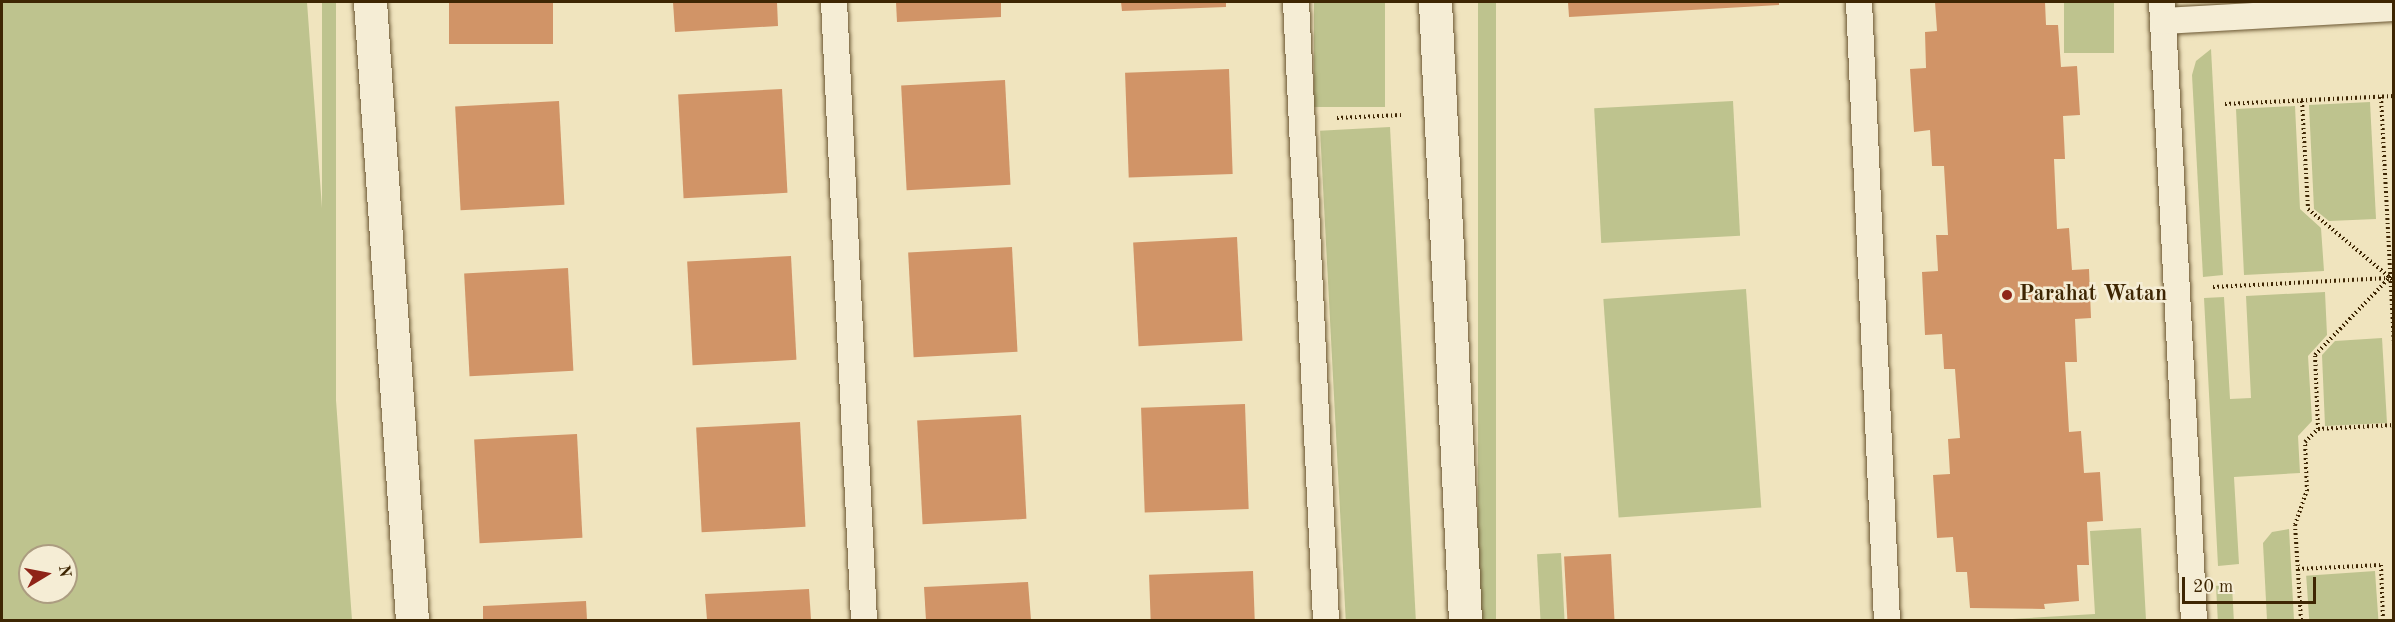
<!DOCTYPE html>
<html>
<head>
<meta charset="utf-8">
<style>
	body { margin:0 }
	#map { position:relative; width:2395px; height:622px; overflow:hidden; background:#f0e4be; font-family:"Old Standard TT",serif }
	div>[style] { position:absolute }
	.green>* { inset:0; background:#bec38e; transform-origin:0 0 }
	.building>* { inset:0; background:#d19467; transform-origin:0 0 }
	.path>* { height:4px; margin-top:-2px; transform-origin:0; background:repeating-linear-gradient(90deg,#3e2603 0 1.5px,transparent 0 4.5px) }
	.roads { filter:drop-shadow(0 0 2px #6a5632) drop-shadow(0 0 2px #6a5632) }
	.service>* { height:26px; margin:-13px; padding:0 13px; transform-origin:13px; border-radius:13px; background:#f5edd5 }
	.minor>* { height:33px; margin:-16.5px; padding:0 16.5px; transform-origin:16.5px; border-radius:16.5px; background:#f5edd5 }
	.dots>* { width:16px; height:16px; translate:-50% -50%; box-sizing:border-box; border:3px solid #f5edd5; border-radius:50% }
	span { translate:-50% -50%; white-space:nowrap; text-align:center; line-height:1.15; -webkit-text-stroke:5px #f5edd5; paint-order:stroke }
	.poi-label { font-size:22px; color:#3e2603; font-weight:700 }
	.left { translate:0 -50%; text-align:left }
	.frame { position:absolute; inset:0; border:3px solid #3e2603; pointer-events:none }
	.north { position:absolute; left:18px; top:544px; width:60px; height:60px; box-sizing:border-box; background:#f5edd5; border:2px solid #ac9d81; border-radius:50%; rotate:80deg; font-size:16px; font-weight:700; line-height:24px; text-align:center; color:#3e2603 }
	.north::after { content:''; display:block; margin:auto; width:21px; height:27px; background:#8f2418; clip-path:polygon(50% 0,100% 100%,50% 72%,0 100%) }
	.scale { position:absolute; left:2182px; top:577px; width:134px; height:27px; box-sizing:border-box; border:3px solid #3e2603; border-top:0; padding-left:8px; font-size:18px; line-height:21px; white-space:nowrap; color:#3e2603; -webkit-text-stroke:4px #f5edd5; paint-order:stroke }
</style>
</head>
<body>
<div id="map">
	<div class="green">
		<div style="clip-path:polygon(evenodd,2px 2px,307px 2px,352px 620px,2px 620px,2px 2px,30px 556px,66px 556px,66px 592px,30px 592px,30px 556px)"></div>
		<div style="left:322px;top:2px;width:14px;height:620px"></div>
		<div style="left:1314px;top:2px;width:71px;height:105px"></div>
		<div style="left:1478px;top:2px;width:18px;height:619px"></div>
		<div style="left:2064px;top:2px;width:50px;height:51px"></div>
		<div style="clip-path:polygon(2211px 49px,2223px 275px,2203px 277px,2192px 75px,2196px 61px)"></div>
		<div style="left:1733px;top:101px;width:135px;height:139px;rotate:87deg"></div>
		<div style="clip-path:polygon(2370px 102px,2376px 219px,2329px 221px,2314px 209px,2309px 105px)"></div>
		<div style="clip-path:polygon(2295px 106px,2300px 209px,2321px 228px,2324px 271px,2244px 275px,2236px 109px)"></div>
		<div style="left:1390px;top:127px;width:494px;height:70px;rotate:87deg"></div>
		<div style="left:1746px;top:289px;width:219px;height:143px;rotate:86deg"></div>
		<div style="clip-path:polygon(2325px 292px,2327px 335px,2308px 356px,2312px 421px,2298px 436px,2300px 473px,2234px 477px,2239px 564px,2218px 566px,2204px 298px,2224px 297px,2230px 399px,2251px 398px,2246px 296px)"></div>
		<div style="clip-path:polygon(2382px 338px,2387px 423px,2325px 426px,2322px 355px,2335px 341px)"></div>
		<div style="clip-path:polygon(2141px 528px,2146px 620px,1995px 620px,2095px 614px,2090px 531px)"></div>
		<div style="clip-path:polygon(2289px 529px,2294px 620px,2267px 620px,2263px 543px,2272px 532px)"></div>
		<div style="left:1561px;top:553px;width:67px;height:24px;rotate:87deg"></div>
		<div style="left:2375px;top:571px;width:49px;height:69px;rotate:86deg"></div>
		<div style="left:2232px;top:585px;width:35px;height:16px;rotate:87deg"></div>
	</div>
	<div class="building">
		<div style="left:449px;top:2px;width:104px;height:42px"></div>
		<div style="clip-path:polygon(673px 2px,777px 2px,778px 26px,675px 32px)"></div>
		<div style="clip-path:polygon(896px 2px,1001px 2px,1001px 17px,897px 22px)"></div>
		<div style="clip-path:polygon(1121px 2px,1226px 2px,1226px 7px,1122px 11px)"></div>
		<div style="clip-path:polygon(1568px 2px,1779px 2px,1779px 5px,1569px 17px)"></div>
		<div style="clip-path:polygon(1935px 2px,2045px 2px,2046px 25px,2058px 25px,2061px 67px,2077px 66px,2080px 115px,2063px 116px,2065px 159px,2054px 159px,2057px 229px,2069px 228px,2072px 270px,2089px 269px,2091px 318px,2075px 319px,2077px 362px,2065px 362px,2069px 432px,2081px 431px,2084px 473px,2100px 472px,2103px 521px,2087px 522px,2089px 565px,2077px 565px,2079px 601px,2044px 604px,2045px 609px,1970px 608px,1967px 572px,1956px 572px,1953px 537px,1937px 538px,1933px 475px,1950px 474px,1948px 439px,1960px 438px,1955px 369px,1944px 369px,1942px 334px,1925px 335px,1922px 272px,1938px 271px,1936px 235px,1948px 235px,1944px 166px,1932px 166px,1930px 130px,1914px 132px,1910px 69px,1926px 68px,1925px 32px,1937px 31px)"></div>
		<div style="left:1229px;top:69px;width:105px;height:104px;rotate:88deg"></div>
		<div style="left:1005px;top:80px;width:105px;height:104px;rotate:87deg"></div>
		<div style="left:782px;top:89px;width:104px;height:104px;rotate:87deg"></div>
		<div style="left:559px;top:101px;width:104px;height:104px;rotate:87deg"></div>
		<div style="left:1237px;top:237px;width:104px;height:104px;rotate:87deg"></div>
		<div style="left:1012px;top:247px;width:105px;height:104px;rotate:87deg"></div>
		<div style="left:791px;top:256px;width:104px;height:104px;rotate:87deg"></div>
		<div style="left:568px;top:268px;width:103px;height:104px;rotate:87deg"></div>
		<div style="left:1245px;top:404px;width:105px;height:104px;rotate:88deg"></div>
		<div style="left:1021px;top:415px;width:104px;height:104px;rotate:87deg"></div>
		<div style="left:800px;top:422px;width:105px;height:104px;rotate:87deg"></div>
		<div style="left:577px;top:434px;width:104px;height:103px;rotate:87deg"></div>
		<div style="left:1611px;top:554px;width:66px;height:47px;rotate:87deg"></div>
		<div style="left:1253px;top:571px;width:49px;height:104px;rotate:88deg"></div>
		<div style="clip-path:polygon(1028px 582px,1031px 620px,926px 620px,924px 587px)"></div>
		<div style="clip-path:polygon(809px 589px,811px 620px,707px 620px,705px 594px)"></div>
		<div style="clip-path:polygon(586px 601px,587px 620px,483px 620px,483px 606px)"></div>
	</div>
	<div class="path">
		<div style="left:2381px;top:97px;width:250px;rotate:87deg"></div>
		<div style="left:2302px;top:101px;width:108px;rotate:86.8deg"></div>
		<div style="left:2308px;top:209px;width:112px;rotate:39.9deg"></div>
		<div style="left:2225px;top:104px;width:169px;rotate:-2.7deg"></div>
		<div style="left:1337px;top:118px;width:64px;rotate:-2.7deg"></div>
		<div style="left:2213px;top:287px;width:176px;rotate:-2.9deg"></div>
		<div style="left:2318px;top:429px;width:76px;rotate:-3deg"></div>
		<div style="left:2298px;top:569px;width:83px;rotate:-2.8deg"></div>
		<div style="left:2381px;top:565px;width:55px;rotate:87.9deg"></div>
		<div style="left:2301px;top:620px;width:95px;rotate:-93.6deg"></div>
		<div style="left:2295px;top:525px;width:36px;rotate:-71deg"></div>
		<div style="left:2307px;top:491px;width:49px;rotate:-92.3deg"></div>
		<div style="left:2305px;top:442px;width:18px;rotate:-45deg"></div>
		<div style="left:2318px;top:429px;width:74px;rotate:-92.3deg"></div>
		<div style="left:2315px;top:355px;width:114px;rotate:-46.1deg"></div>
	</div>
	<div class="roads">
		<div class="service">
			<div style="left:834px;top:2px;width:619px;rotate:87.22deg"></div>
			<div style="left:1296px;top:2px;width:619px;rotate:87.22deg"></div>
			<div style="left:1859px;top:2px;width:619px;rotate:87.41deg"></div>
			<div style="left:2162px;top:2px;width:619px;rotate:87.04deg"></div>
			<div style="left:2163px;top:21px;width:231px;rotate:-3.2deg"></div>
		</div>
		<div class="minor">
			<div style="left:370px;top:2px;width:619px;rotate:86.11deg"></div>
			<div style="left:1435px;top:2px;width:619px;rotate:87.22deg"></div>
		</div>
	</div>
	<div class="dots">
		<div style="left:2007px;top:295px;background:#8f2418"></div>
	</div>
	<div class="poi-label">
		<span class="left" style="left:2019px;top:295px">Parahat Watan</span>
	</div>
	<div class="frame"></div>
	<div class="north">N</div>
	<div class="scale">20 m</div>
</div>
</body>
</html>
